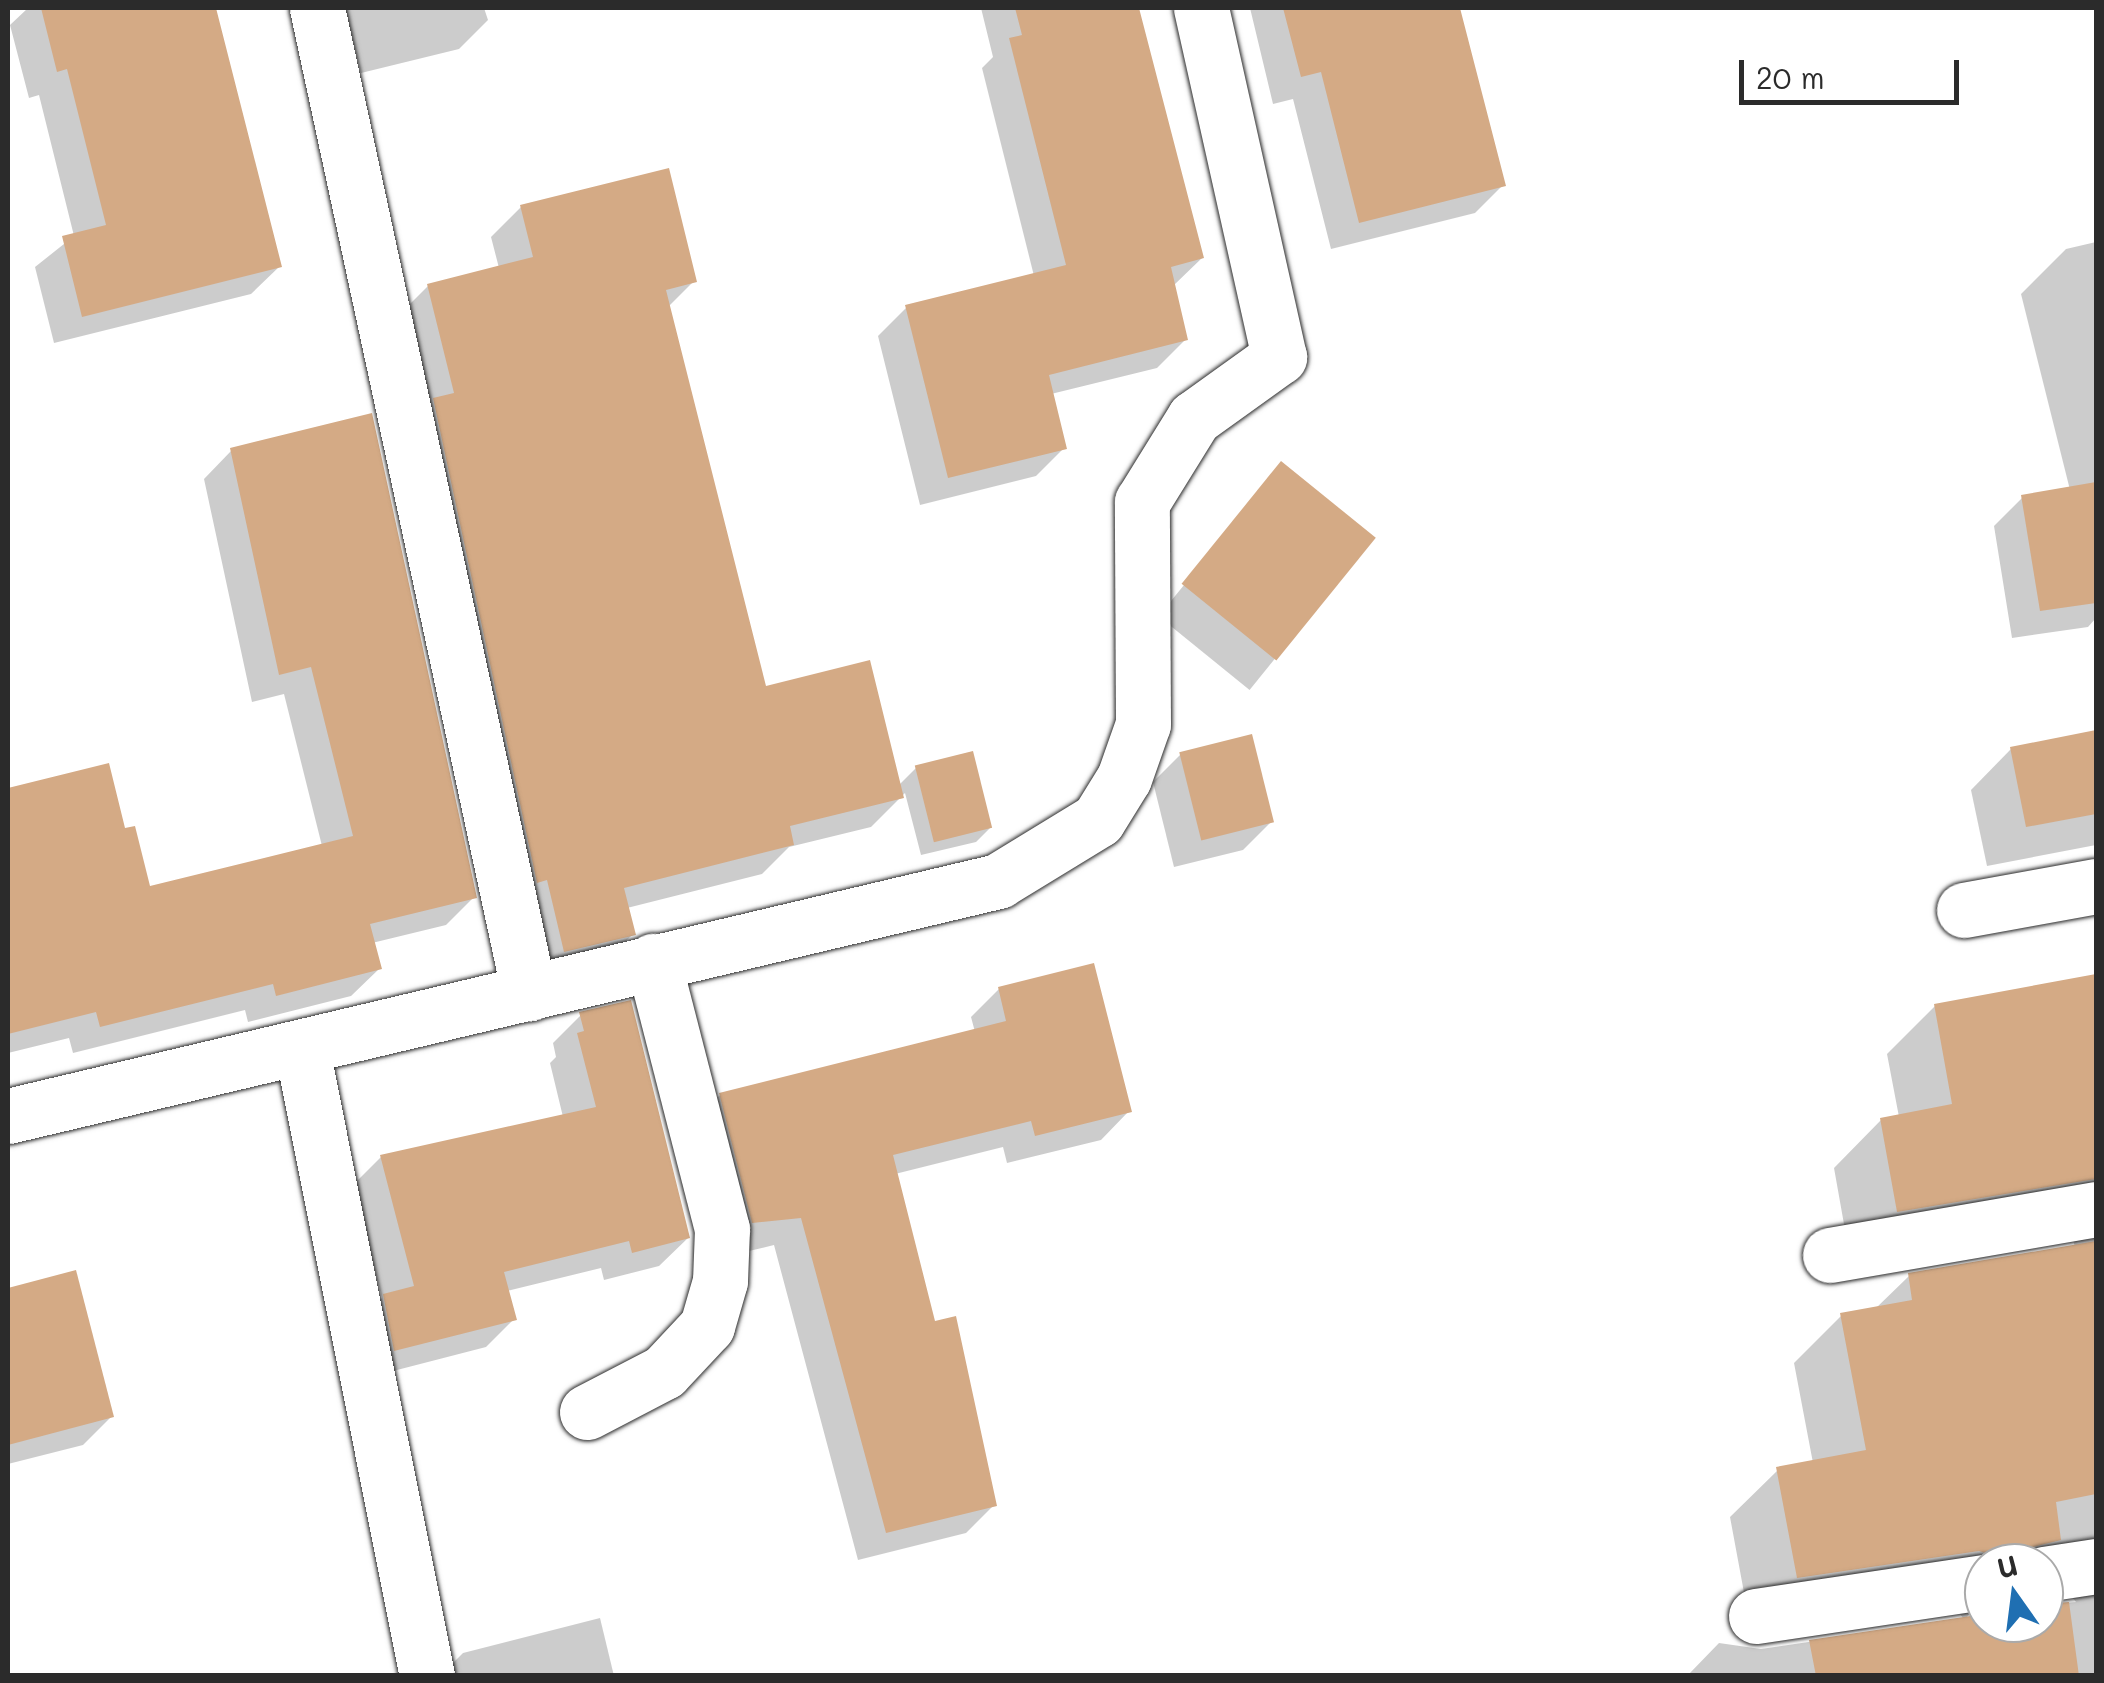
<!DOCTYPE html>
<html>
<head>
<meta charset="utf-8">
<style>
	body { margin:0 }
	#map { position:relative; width:2104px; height:1683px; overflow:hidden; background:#fff; font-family:Mali,sans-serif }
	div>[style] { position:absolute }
	.shadow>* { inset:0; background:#0003; transform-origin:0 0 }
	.building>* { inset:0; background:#d4aa85; transform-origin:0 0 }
	.roads { filter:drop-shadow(0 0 2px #2b2b2b) drop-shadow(0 0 2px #2b2b2b) }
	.street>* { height:55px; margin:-27.5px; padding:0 27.5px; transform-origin:27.5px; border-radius:27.5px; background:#fff }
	span { translate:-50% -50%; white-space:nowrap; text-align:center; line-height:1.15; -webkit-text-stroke:8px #fff; paint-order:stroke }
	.frame { position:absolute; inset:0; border:10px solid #2b2b2b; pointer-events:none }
	.north { position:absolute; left:1964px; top:1543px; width:100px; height:100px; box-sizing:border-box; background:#fff; border:2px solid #aaa; border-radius:50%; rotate:346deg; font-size:28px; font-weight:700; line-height:40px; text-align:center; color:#2b2b2b }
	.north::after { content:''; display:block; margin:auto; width:35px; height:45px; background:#1f6fb2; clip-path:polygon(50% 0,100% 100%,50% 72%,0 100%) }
	.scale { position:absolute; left:1739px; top:60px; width:220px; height:45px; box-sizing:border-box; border:5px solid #2b2b2b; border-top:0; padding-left:12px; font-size:30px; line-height:35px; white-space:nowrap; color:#2b2b2b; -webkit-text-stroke:8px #fff; paint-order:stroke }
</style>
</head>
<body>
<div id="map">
	<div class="shadow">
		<div style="clip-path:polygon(28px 8px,214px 8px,280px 266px,251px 294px,54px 343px,35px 267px,74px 236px,39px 95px,29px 98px,10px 25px)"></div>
		<div style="clip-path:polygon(345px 8px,484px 8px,488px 20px,459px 49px,361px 73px)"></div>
		<div style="clip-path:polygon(981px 8px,1137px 8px,1202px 258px,1173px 286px,1185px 340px,1157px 368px,1051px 394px,1064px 448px,1036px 476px,920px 505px,878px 336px,906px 308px,1034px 276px,982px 68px,993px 57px)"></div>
		<div style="clip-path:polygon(1250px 8px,1458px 8px,1503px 185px,1475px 213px,1331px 249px,1293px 99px,1273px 104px)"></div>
		<div style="clip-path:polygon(521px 207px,694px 281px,668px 307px,764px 689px,898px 786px,916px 768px,990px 828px,976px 842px,921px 855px,905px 793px,871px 827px,789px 847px,762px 874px,627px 908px,633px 934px,603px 964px,535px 980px,398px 316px,428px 286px,499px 268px,491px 237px)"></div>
		<div style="clip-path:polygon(2096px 242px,2096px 618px,2088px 627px,2012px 638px,1994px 526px,2022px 498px,2070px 490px,2021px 294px,2066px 249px)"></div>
		<div style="clip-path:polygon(231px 451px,474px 897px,446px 925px,372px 943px,379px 969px,351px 996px,248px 1022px,245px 1010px,73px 1053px,69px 1038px,8px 1053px,8px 791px,107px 766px,123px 831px,148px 889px,322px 846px,284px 694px,252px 702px,204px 479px)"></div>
		<div style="left:1282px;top:464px;width:117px;height:196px;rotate:39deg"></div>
		<div style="clip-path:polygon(2096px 733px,2096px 845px,1987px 866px,1971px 790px,2011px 749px)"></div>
		<div style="clip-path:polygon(1181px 754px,1271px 822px,1243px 850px,1174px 867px,1153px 782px)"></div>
		<div style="clip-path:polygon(evenodd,2096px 976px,2096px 1676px,1687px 1676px,1719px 1643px,1761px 1649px,1964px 1619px,1948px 1600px,1750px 1625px,1730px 1517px,1778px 1470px,1813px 1463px,1794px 1363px,1842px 1315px,1875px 1309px,1909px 1276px,2075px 1247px,2072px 1236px,1850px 1258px,1834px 1168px,1881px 1120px,1899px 1117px,1887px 1054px,1935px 1006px,2096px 976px,1984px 1563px,2044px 1563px,2076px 1602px,2044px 1605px,2044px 1623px,1965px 1619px,1984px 1600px,1984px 1563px)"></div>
		<div style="clip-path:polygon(999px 989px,1129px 1111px,1101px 1140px,1007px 1163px,1003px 1147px,895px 1174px,933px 1324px,994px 1505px,966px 1533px,858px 1560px,774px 1245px,749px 1251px,692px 1123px,720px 1095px,975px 1032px,971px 1017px)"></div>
		<div style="clip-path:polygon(581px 1015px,688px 1238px,659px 1266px,604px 1280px,601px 1268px,507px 1291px,514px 1319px,486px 1347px,366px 1378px,356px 1324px,382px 1298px,353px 1185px,381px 1157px,563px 1117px,550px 1063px,556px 1057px,553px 1043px)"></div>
		<div style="clip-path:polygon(74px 1273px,111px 1417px,83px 1445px,8px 1464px,8px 1290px)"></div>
		<div style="clip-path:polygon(600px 1618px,614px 1676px,440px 1676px,463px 1653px)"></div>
	</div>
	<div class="building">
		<div style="clip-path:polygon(41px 8px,216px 8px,282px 267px,82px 317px,62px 236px,106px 225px,67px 69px,57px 72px)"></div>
		<div style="clip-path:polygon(1015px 8px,1139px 8px,1204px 258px,1171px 267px,1188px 340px,1049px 375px,1067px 449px,948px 478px,905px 305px,1066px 265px,1009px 38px,1022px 35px)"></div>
		<div style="clip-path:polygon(1283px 8px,1460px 8px,1506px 186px,1359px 223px,1321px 72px,1301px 77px)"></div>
		<div style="clip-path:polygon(669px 168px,697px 282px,666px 290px,766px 686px,870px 660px,904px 798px,790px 826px,794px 845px,624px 888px,636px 935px,564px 952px,547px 880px,537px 883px,433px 398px,454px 393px,427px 284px,533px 257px,520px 205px)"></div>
		<div style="clip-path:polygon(372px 413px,477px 898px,370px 924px,382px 969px,276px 996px,273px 984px,100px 1027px,96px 1012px,8px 1034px,8px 788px,109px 763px,125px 828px,135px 826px,150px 886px,353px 836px,311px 667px,279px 675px,230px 448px)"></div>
		<div style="left:1281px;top:461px;width:122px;height:158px;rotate:39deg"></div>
		<div style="clip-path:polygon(2096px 482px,2096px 603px,2040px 611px,2021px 495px)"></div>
		<div style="clip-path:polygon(2096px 730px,2096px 814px,2026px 827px,2010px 747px)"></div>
		<div style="left:1252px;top:734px;width:91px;height:75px;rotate:76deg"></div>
		<div style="left:973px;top:751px;width:79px;height:60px;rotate:76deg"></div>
		<div style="clip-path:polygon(1094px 963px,1132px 1112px,1035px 1136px,1031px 1121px,893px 1155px,935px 1321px,956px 1316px,997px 1506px,886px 1533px,801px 1218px,752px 1223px,719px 1093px,1006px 1021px,998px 987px)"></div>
		<div style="clip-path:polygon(2096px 974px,2096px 1179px,1897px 1212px,1880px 1118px,1952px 1104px,1934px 1004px)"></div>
		<div style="clip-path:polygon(631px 1000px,690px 1238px,632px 1253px,629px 1241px,504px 1272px,517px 1320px,394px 1351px,383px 1294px,414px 1286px,380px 1155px,596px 1107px,577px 1033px,584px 1031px,579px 1012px)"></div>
		<div style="clip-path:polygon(2096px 1241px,2096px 1494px,2056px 1502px,2061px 1540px,2025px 1549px,2015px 1563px,1979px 1551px,1797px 1578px,1776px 1467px,1866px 1450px,1840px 1313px,1912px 1300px,1908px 1273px)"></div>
		<div style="clip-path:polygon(76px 1270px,114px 1417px,8px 1445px,8px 1288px)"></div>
		<div style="clip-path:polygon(2069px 1602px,2079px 1676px,1816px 1676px,1809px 1640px,1984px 1614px,1984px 1623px,2044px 1623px,2044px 1604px)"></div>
	</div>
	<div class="roads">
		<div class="street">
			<div style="left:317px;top:8px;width:1008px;rotate:77.85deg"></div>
			<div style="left:1964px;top:910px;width:134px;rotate:-10.3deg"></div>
			<div style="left:302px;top:1050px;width:638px;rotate:78.71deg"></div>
			<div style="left:8px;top:1116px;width:1018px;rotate:-13.35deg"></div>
			<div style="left:998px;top:881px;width:117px;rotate:-31.4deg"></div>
			<div style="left:1098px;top:820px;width:49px;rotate:-58.2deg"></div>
			<div style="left:1124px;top:778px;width:57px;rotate:-70.6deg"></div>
			<div style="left:1143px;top:724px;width:222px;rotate:-90.3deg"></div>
			<div style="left:1142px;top:502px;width:99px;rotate:-58.2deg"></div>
			<div style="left:1194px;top:418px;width:105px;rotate:-35.7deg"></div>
			<div style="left:1279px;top:357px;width:358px;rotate:-102.6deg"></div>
			<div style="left:1830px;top:1255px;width:270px;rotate:-9.8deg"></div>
			<div style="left:587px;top:1412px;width:87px;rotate:-27.5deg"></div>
			<div style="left:664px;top:1372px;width:63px;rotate:-46.9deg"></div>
			<div style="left:707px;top:1326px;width:47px;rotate:-73.9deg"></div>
			<div style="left:720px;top:1281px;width:52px;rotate:-87.8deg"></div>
			<div style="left:722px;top:1229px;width:277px;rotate:-104.4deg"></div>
			<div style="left:2044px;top:1574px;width:53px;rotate:-8.7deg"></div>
			<div style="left:1756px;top:1616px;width:231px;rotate:-8.5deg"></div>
		</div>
	</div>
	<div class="frame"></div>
	<div class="north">U</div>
	<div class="scale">20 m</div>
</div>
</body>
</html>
